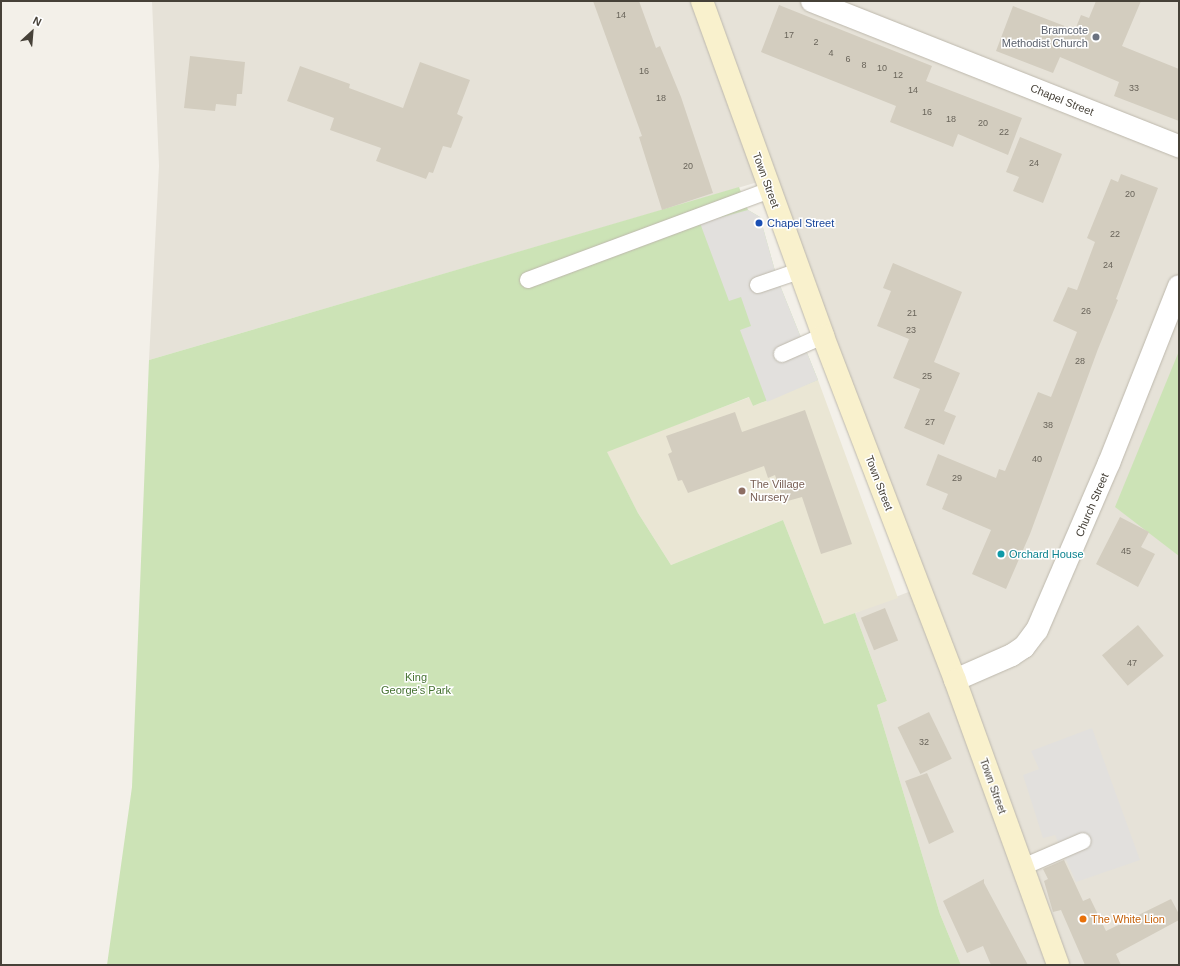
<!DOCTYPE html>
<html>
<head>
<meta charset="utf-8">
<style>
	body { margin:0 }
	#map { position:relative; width:1180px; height:966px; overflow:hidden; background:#f3f0e9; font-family:Helvetica,sans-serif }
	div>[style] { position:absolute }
	.residential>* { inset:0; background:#e6e2d8 }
	.education>* { inset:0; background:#eae6d4 }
	.green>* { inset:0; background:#cce3b6 }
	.parking>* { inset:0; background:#e2e0dd }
	.building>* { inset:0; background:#d3cdbf; transform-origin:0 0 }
	.roads { filter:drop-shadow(0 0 1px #bdb8ac) drop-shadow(0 0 1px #bdb8ac) }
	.lane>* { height:16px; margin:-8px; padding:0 8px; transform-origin:8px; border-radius:8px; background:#fff }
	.street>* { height:22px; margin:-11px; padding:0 11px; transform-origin:11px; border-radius:11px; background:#fff }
	.secondary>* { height:22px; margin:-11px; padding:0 11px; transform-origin:11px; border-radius:11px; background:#f9f1cd }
	.dots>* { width:11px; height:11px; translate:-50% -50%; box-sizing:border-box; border:2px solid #fff; border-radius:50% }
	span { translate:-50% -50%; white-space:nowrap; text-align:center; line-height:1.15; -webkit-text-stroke:3px #fff; paint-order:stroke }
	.number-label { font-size:9px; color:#69645a }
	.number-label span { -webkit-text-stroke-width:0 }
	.worship-label { font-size:11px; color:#5b616d }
	.right { translate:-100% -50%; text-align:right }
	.street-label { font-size:11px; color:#464138 }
	.transit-label { font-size:11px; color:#164399 }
	.left { translate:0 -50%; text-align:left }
	.education-label { font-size:11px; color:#785e54 }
	.culture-label { font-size:11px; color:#0d838f }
	.park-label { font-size:11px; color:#457231 }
	.food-label { font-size:11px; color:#c56008 }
	.frame { position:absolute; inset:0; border:2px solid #464138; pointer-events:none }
	.north { position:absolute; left:12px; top:12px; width:40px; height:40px; -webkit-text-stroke:3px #fff; paint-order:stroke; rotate:26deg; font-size:11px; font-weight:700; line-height:16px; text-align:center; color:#464138 }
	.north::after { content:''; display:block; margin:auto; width:14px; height:18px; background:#464138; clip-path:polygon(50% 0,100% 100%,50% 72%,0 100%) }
</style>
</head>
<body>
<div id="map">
	<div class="residential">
		<div style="clip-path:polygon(152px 1px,1179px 1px,1179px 965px,961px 965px,940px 914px,877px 705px,887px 701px,855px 613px,916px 589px,765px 180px,149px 360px,159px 166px)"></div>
	</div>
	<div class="education">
		<div style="clip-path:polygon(818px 380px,898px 598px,824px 624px,783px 520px,671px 565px,638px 513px,606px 451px,750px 397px,753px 406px)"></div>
	</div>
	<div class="green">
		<div style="clip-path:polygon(739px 187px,748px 210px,760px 217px,777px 278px,818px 380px,753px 406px,749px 397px,607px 452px,638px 513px,671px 565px,783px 520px,824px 624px,855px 613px,887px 701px,877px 705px,940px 914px,961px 965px,107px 965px,132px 787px,149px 360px)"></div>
		<div style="clip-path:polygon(1179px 351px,1179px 556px,1115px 507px)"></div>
	</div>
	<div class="parking">
		<div style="clip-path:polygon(748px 210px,760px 217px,777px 278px,818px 380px,767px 402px,740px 330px,751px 326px,741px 297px,729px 301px,700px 223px)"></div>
		<div style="clip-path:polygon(1092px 728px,1140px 860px,1076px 882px,1055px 835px,1043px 838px,1023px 775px,1039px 769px,1031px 751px)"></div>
	</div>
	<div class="building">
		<div style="clip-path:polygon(593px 1px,639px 1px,656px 48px,660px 46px,681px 97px,713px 193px,662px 210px,639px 137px,642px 136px)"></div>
		<div style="clip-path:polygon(1096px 1px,1141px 1px,1122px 46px,1179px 69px,1179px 121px,1114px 96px,1119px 82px,1060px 57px,1053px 73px,996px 51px,1013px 6px,1075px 30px,1081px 15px,1089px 18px)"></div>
		<div style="clip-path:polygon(779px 5px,932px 66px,926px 81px,1022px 118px,1008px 155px,958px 134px,953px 147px,890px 122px,896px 106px,761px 52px)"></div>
		<div style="clip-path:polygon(190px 56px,245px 62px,242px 94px,237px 94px,236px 106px,216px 104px,215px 111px,184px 108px)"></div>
		<div style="clip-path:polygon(420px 62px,470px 80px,457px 114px,463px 117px,451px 148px,443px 146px,433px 173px,429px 172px,426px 179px,376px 161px,381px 148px,330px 130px,334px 118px,287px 101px,300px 66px,350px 84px,349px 88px,403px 108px)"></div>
		<div style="clip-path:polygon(1020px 137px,1062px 154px,1043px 203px,1013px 191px,1019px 177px,1006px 172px)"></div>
		<div style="clip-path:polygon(1121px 174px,1158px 188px,1116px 299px,1118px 300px,1098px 349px,1030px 534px,1006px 589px,972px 574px,991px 530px,942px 509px,948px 494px,926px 485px,938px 454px,996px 478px,999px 469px,1005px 471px,1038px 392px,1051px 397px,1077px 332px,1053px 321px,1068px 287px,1077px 290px,1095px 242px,1087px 238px,1111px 179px,1118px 182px)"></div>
		<div style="clip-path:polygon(893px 263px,962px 292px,934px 362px,960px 373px,944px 411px,956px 416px,944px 445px,904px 428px,920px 389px,893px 378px,909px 339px,877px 326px,891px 291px,883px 288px)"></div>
		<div style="clip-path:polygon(805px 410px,852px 544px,821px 554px,802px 497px,784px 502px,775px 475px,768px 478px,764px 466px,688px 493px,682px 480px,678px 481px,668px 454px,672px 452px,666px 436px,735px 412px,742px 432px)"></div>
		<div style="clip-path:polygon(1120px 517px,1149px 532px,1141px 547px,1155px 554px,1138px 587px,1096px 564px)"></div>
		<div style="left:885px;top:608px;width:35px;height:26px;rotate:68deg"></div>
		<div style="left:1138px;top:625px;width:40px;height:47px;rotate:50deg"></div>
		<div style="left:929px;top:712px;width:52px;height:35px;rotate:64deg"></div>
		<div style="clip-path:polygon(927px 773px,954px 832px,929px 844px,905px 781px)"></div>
		<div style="clip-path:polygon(1064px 860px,1083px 901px,1090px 898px,1106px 931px,1171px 899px,1179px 914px,1179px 920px,1116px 954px,1121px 965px,1085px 965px,1061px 910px,1053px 912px,1044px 881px,1048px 879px,1043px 869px)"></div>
		<div style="clip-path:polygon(984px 879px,984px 883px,1028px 965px,991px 965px,983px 946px,967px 953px,943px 901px)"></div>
	</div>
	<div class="roads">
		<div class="lane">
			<div style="left:528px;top:280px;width:258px;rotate:-20.4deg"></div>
			<div style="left:758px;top:285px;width:43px;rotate:-18.9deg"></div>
			<div style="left:782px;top:354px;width:45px;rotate:-23.7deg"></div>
			<div style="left:1023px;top:867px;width:65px;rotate:-23.4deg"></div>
		</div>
		<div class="street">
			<div style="left:812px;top:1px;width:395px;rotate:21.6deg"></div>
			<div style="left:955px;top:680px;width:62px;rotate:-23.7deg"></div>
			<div style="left:1012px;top:655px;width:14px;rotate:-34deg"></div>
			<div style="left:1024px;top:647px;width:21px;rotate:-53deg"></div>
			<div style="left:1037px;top:630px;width:182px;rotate:-66.7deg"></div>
			<div style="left:1109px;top:463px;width:190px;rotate:-68.4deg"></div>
		</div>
		<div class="secondary">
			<div style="left:702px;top:1px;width:356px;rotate:70.1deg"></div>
			<div style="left:823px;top:336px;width:368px;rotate:69deg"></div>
			<div style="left:955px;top:680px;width:303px;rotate:70.1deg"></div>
		</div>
	</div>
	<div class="dots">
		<div style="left:1096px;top:37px;background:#6b7280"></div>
		<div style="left:759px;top:223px;background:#1a4fb4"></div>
		<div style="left:742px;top:491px;background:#8d6e63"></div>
		<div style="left:1001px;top:554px;background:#0f9aa8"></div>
		<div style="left:1083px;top:919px;background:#e8710a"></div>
	</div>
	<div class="number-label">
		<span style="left:621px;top:15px">14</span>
		<span style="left:789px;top:35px">17</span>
		<span style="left:816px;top:42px">2</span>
		<span style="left:831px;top:53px">4</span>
		<span style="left:848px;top:59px">6</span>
		<span style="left:864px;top:65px">8</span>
		<span style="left:882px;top:68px">10</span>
		<span style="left:644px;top:71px">16</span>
		<span style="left:898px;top:75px">12</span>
		<span style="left:1134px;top:88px">33</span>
		<span style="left:913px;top:90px">14</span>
		<span style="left:661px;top:98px">18</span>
		<span style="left:927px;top:112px">16</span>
		<span style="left:951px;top:119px">18</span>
		<span style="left:983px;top:123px">20</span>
		<span style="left:1004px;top:132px">22</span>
		<span style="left:1034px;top:163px">24</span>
		<span style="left:688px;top:166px">20</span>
		<span style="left:1130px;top:194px">20</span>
		<span style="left:1115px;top:234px">22</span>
		<span style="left:1108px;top:265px">24</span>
		<span style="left:1086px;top:311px">26</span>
		<span style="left:912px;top:313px">21</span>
		<span style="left:911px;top:330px">23</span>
		<span style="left:1080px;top:361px">28</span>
		<span style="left:927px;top:376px">25</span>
		<span style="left:930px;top:422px">27</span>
		<span style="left:1048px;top:425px">38</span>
		<span style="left:1037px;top:459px">40</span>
		<span style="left:957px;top:478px">29</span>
		<span style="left:1126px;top:551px">45</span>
		<span style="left:1132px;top:663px">47</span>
		<span style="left:924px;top:742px">32</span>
	</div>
	<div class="worship-label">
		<span class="right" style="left:1088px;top:37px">Bramcote<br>Methodist Church</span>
	</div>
	<div class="street-label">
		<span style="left:1062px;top:100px;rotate:22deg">Chapel Street</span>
		<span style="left:766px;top:180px;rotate:70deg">Town Street</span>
		<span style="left:879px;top:483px;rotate:69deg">Town Street</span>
		<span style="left:1092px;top:505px;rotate:-67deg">Church Street</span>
		<span style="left:993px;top:786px;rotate:70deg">Town Street</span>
	</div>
	<div class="transit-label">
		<span class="left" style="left:767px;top:223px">Chapel Street</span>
	</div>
	<div class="education-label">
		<span class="left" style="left:750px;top:491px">The Village<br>Nursery</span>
	</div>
	<div class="culture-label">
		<span class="left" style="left:1009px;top:554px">Orchard House</span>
	</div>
	<div class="park-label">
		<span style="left:416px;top:684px">King<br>George's Park</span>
	</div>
	<div class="food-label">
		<span class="left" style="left:1091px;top:919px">The White Lion</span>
	</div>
	<div class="frame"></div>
	<div class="north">N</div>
</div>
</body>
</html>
